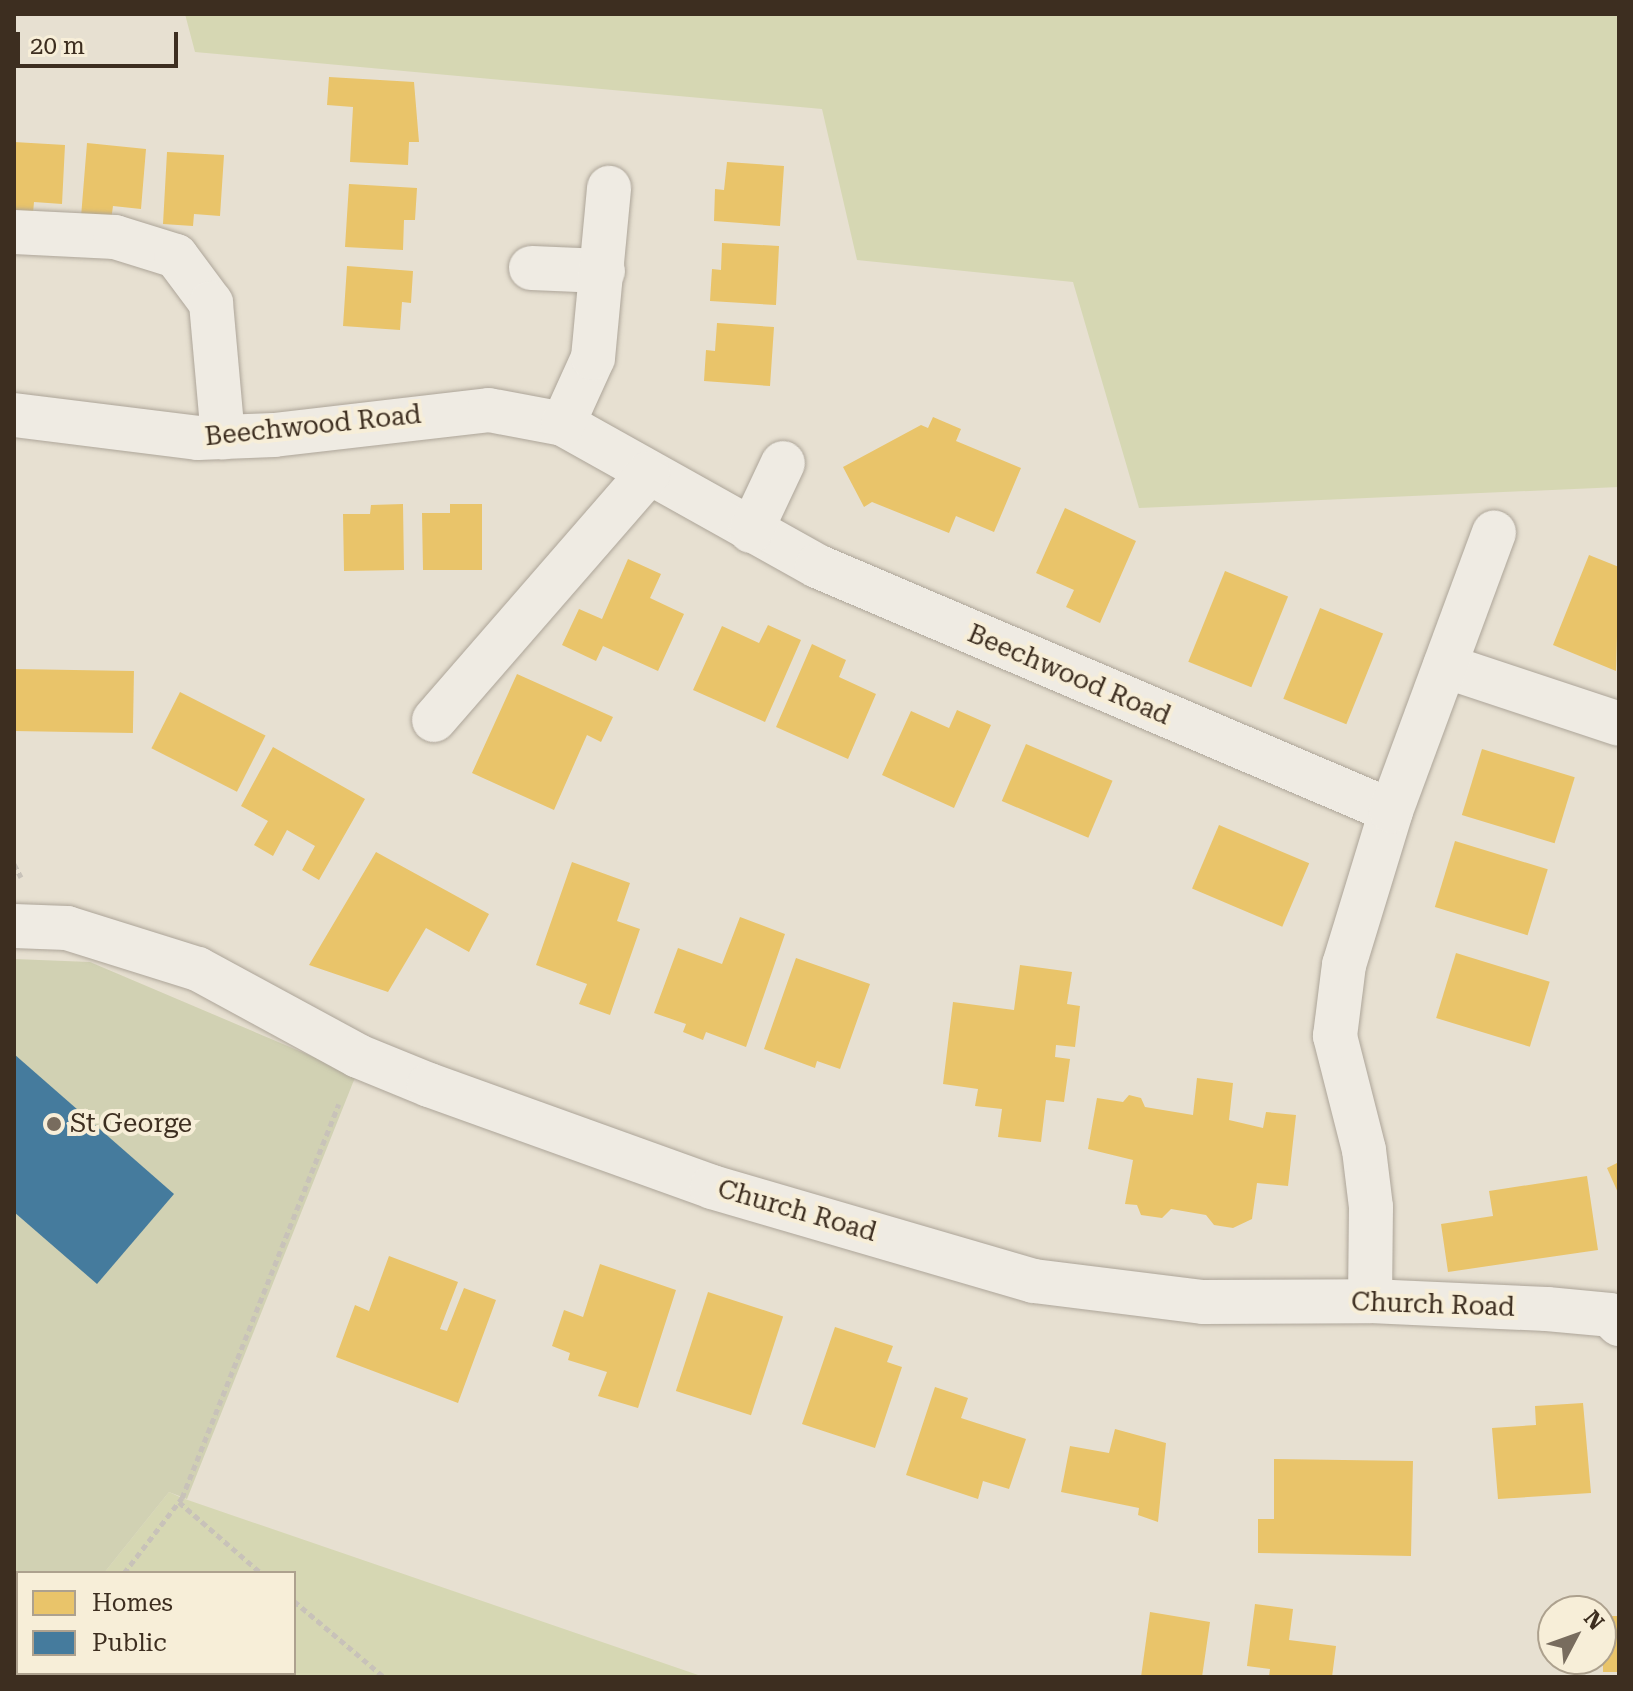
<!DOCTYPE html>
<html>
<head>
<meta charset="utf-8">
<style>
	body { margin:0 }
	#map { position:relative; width:1633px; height:1691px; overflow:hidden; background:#e7e0d1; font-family:"Roboto Serif",serif }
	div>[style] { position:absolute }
	.green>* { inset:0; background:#d6d7b3 }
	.cemetery>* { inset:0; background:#d1d1b3 }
	.homes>* { inset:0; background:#e9c46a; transform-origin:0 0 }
	.public>* { inset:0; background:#457b9d }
	.path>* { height:5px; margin-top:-2.5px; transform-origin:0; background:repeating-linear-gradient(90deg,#c8c2b9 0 6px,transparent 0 10px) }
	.roads { filter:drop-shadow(0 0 2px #ada599) drop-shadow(0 0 2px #ada599) }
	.minor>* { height:44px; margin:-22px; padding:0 22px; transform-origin:22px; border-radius:22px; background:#efebe3 }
	.dots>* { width:22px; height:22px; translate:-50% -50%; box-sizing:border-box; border:4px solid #f7eed8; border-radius:50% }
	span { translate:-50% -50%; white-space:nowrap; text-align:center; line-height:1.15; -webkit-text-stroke:8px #f7eed8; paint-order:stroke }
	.street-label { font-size:26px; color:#3d2e20 }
	.poi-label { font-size:26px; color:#3d2e20 }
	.left { translate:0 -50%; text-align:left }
	.frame { position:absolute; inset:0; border:16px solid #3d2e20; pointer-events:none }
	.legend { position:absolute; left:16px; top:1571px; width:280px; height:104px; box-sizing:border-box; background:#f7eed8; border:2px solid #ada18e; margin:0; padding:10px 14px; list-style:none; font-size:24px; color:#3d2e20 }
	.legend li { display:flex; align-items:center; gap:16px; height:40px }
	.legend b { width:40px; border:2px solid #ada18e }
	.north { position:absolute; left:1537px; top:1595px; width:80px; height:80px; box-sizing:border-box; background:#f7eed8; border:2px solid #ada18e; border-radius:50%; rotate:49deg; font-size:22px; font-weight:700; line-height:32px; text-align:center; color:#3d2e20 }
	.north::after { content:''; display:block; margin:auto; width:28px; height:36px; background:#786c5e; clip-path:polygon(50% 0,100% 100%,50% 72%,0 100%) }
	.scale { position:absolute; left:16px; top:32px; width:162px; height:36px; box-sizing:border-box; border:4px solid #3d2e20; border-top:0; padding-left:10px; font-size:24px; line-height:28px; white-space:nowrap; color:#3d2e20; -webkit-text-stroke:6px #f7eed8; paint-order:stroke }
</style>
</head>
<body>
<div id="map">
	<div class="green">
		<div style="clip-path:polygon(185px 14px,1619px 14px,1619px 487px,1139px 508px,1073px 282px,857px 260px,822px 109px,195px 52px)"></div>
		<div style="clip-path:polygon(169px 1492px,182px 1498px,704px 1677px,20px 1677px,294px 1673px,294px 1573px,104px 1573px)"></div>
	</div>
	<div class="cemetery">
		<div style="clip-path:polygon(14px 959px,90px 962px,356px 1075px,187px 1499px,169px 1492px,104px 1573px,18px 1573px,20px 1677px,14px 1677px)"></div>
	</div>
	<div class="homes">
		<div style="clip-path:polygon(329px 77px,414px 82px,419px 142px,409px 142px,408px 165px,350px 162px,353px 107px,327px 105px)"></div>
		<div style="clip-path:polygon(14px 142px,65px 145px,62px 204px,34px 202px,33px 213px,14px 212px)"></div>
		<div style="clip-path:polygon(87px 143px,146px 149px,141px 209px,113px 206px,111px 220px,81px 217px)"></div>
		<div style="clip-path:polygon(167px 152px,224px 155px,220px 216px,194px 214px,193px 226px,163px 224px)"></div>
		<div style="clip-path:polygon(727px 162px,784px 166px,780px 226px,714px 221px,715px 189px,724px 190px)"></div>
		<div style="clip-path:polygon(349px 184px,417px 188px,415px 220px,404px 220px,403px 250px,345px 247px)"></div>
		<div style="clip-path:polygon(722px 243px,779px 246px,776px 305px,710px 301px,712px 269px,721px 270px)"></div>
		<div style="clip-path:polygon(347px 266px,413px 271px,411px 303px,402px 302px,400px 330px,343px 326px)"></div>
		<div style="clip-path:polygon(717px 323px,774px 327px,770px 386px,704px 381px,706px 350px,715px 351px)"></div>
		<div style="clip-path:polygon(933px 417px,961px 429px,956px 441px,1021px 468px,994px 532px,956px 516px,949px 533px,872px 502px,864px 507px,843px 467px,921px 425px,928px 428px)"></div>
		<div style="clip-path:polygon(403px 504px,404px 570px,344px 571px,343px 514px,370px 514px,371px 505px)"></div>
		<div style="clip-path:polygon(450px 504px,482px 504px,482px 570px,423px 570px,422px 513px,450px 513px)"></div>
		<div style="clip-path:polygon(1065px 508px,1136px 541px,1100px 623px,1066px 607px,1074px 590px,1036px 573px)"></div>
		<div style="clip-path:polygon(1589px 555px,1619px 567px,1616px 671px,1553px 645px)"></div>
		<div style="clip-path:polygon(628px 559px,661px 574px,650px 598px,684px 614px,658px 671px,603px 646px,596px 661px,562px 645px,579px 609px,602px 619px)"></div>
		<div style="left:1225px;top:571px;width:68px;height:98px;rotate:22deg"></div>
		<div style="left:1320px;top:608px;width:68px;height:98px;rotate:22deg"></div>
		<div style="clip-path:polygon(768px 625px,801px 640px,765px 722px,693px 690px,722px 626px,759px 643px)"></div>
		<div style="clip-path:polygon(812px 644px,846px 660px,839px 677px,876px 694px,848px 759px,776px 727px)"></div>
		<div style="left:14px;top:669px;width:120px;height:62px;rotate:1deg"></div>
		<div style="clip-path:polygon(517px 674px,613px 717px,601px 742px,587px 735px,554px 810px,472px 773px)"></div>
		<div style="left:180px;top:692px;width:96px;height:63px;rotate:27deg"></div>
		<div style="clip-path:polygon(957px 710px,991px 725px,954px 808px,882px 775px,911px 711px,949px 728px)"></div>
		<div style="left:1026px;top:744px;width:94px;height:62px;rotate:23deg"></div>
		<div style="clip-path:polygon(273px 747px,365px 799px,319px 880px,302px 870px,315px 846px,287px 830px,273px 856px,254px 845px,268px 821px,241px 806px)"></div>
		<div style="left:1482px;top:749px;width:97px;height:69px;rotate:17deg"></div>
		<div style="left:1219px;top:825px;width:98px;height:69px;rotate:23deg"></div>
		<div style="left:1455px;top:841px;width:97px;height:69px;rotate:17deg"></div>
		<div style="clip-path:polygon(376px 852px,489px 914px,469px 952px,426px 928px,388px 992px,309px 965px)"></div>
		<div style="clip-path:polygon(572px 862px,630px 883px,617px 921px,640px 929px,610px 1015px,579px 1004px,587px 984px,536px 965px)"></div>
		<div style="clip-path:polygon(740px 917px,785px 934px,746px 1047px,706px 1032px,703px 1040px,683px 1032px,686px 1024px,654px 1013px,678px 948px,722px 964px)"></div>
		<div style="left:1456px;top:953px;width:98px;height:68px;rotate:17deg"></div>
		<div style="clip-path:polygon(796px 958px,870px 984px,840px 1069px,817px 1061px,815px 1068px,764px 1049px)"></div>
		<div style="clip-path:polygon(1020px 965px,1072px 972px,1067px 1004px,1080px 1006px,1075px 1047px,1056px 1045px,1055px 1057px,1070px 1059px,1064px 1102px,1046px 1100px,1041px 1142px,998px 1137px,1002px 1109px,975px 1106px,978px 1089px,943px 1084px,953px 1002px,1014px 1010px)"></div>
		<div style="clip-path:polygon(1197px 1078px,1233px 1083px,1229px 1120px,1263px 1128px,1266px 1112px,1296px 1115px,1288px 1186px,1257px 1183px,1252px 1219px,1233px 1228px,1214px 1225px,1206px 1215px,1171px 1209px,1162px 1218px,1141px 1215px,1137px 1205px,1125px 1204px,1133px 1160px,1088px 1149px,1097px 1098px,1123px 1102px,1129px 1095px,1141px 1098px,1145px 1107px,1193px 1115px)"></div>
		<div style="clip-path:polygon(1619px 1162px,1619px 1195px,1607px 1168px)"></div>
		<div style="clip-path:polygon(1587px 1176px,1598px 1250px,1448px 1272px,1441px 1224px,1493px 1216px,1489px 1191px)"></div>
		<div style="clip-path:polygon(389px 1256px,458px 1282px,440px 1329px,447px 1331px,464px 1288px,496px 1300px,458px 1403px,336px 1357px,355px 1305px,369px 1311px)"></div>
		<div style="clip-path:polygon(600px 1264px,676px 1290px,638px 1408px,598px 1396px,607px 1372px,568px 1360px,570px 1353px,552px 1346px,564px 1310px,583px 1317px)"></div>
		<div style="left:708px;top:1292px;width:79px;height:104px;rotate:18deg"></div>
		<div style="clip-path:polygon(835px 1327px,893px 1346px,887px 1362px,902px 1367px,875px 1448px,802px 1424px)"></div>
		<div style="clip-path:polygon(935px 1387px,968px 1398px,961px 1418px,1026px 1439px,1009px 1489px,983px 1481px,978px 1499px,906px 1475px)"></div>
		<div style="clip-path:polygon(1583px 1403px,1591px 1493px,1498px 1499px,1492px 1428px,1536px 1425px,1535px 1406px)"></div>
		<div style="clip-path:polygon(1115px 1429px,1166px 1443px,1158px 1522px,1138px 1515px,1139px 1508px,1061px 1492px,1070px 1446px,1109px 1453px)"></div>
		<div style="clip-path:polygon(1274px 1459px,1413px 1461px,1411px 1556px,1258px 1553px,1258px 1519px,1274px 1519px)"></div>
		<div style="clip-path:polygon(1255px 1604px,1293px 1609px,1289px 1640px,1336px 1646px,1332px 1677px,1269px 1677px,1270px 1669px,1247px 1666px)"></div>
		<div style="clip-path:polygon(1150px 1612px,1210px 1622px,1202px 1677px,1141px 1677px)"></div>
		<div style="left:1603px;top:1616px;width:16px;height:56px"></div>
	</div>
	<div class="public">
		<div style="clip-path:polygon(14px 1054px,174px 1194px,97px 1284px,14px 1212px)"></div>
	</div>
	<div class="path">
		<div style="left:14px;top:864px;width:15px;rotate:62deg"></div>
		<div style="left:179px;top:1502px;width:108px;rotate:40.9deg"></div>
		<div style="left:124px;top:1573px;width:95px;rotate:-52.3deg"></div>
		<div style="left:182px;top:1498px;width:424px;rotate:-68.3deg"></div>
		<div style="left:294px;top:1601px;width:118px;rotate:40.2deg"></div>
		<div style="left:44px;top:1677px;width:5px;rotate:-53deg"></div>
	</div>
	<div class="roads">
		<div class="minor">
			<div style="left:14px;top:232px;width:101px;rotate:2.8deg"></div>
			<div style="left:115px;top:237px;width:64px;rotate:17.3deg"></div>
			<div style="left:176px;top:256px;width:59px;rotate:53.3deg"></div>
			<div style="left:211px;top:303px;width:135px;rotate:84.9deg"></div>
			<div style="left:531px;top:268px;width:72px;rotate:2.4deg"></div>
			<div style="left:14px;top:415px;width:185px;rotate:7.1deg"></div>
			<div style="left:198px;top:438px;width:76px;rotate:-2.3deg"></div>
			<div style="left:274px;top:435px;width:216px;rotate:-6.6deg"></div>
			<div style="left:489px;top:410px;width:75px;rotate:10.7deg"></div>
			<div style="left:563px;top:424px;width:291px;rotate:29.2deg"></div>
			<div style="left:817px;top:566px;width:624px;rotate:23.11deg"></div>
			<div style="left:563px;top:424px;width:72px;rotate:-65.6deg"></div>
			<div style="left:593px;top:358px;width:171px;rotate:-84.6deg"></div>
			<div style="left:751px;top:531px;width:75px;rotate:-64.8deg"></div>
			<div style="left:1445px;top:666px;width:183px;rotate:18.4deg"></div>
			<div style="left:434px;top:720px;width:326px;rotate:-49deg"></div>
			<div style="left:14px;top:926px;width:53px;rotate:2.2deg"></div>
			<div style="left:67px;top:928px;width:137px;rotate:17.4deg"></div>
			<div style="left:198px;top:969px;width:182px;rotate:28.5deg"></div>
			<div style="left:358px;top:1056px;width:77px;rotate:22.2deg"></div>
			<div style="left:429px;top:1085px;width:301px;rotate:19.8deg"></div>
			<div style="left:712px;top:1187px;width:335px;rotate:16.3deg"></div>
			<div style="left:1034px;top:1281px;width:170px;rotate:7.1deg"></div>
			<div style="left:1203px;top:1302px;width:167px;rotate:-0.3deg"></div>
			<div style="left:1370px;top:1301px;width:177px;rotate:2.6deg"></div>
			<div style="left:1547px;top:1309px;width:63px;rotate:5.4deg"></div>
			<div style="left:1610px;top:1315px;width:13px;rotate:45deg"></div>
			<div style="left:1370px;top:1301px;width:94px;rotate:-89.4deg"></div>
			<div style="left:1371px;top:1207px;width:57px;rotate:-97deg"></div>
			<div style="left:1364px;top:1150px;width:118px;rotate:-104.3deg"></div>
			<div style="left:1335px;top:1036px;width:72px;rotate:-82.8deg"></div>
			<div style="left:1344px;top:965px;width:161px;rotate:-73deg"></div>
			<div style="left:1391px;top:811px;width:297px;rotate:-69.7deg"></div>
		</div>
	</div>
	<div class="dots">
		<div style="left:54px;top:1124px;background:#786c5e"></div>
	</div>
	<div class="street-label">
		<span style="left:313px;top:426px;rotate:-6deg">Beechwood Road</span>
		<span style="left:1069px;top:675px;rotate:23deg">Beechwood Road</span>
		<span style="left:797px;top:1211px;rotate:16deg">Church Road</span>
		<span style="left:1433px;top:1305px;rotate:2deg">Church Road</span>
	</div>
	<div class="poi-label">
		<span class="left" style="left:70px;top:1124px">St George</span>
	</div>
	<div class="frame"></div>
	<ul class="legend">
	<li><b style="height:22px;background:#e9c46a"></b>Homes</li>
	<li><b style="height:22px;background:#457b9d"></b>Public</li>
	</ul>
	<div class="north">N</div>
	<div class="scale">20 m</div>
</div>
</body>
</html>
